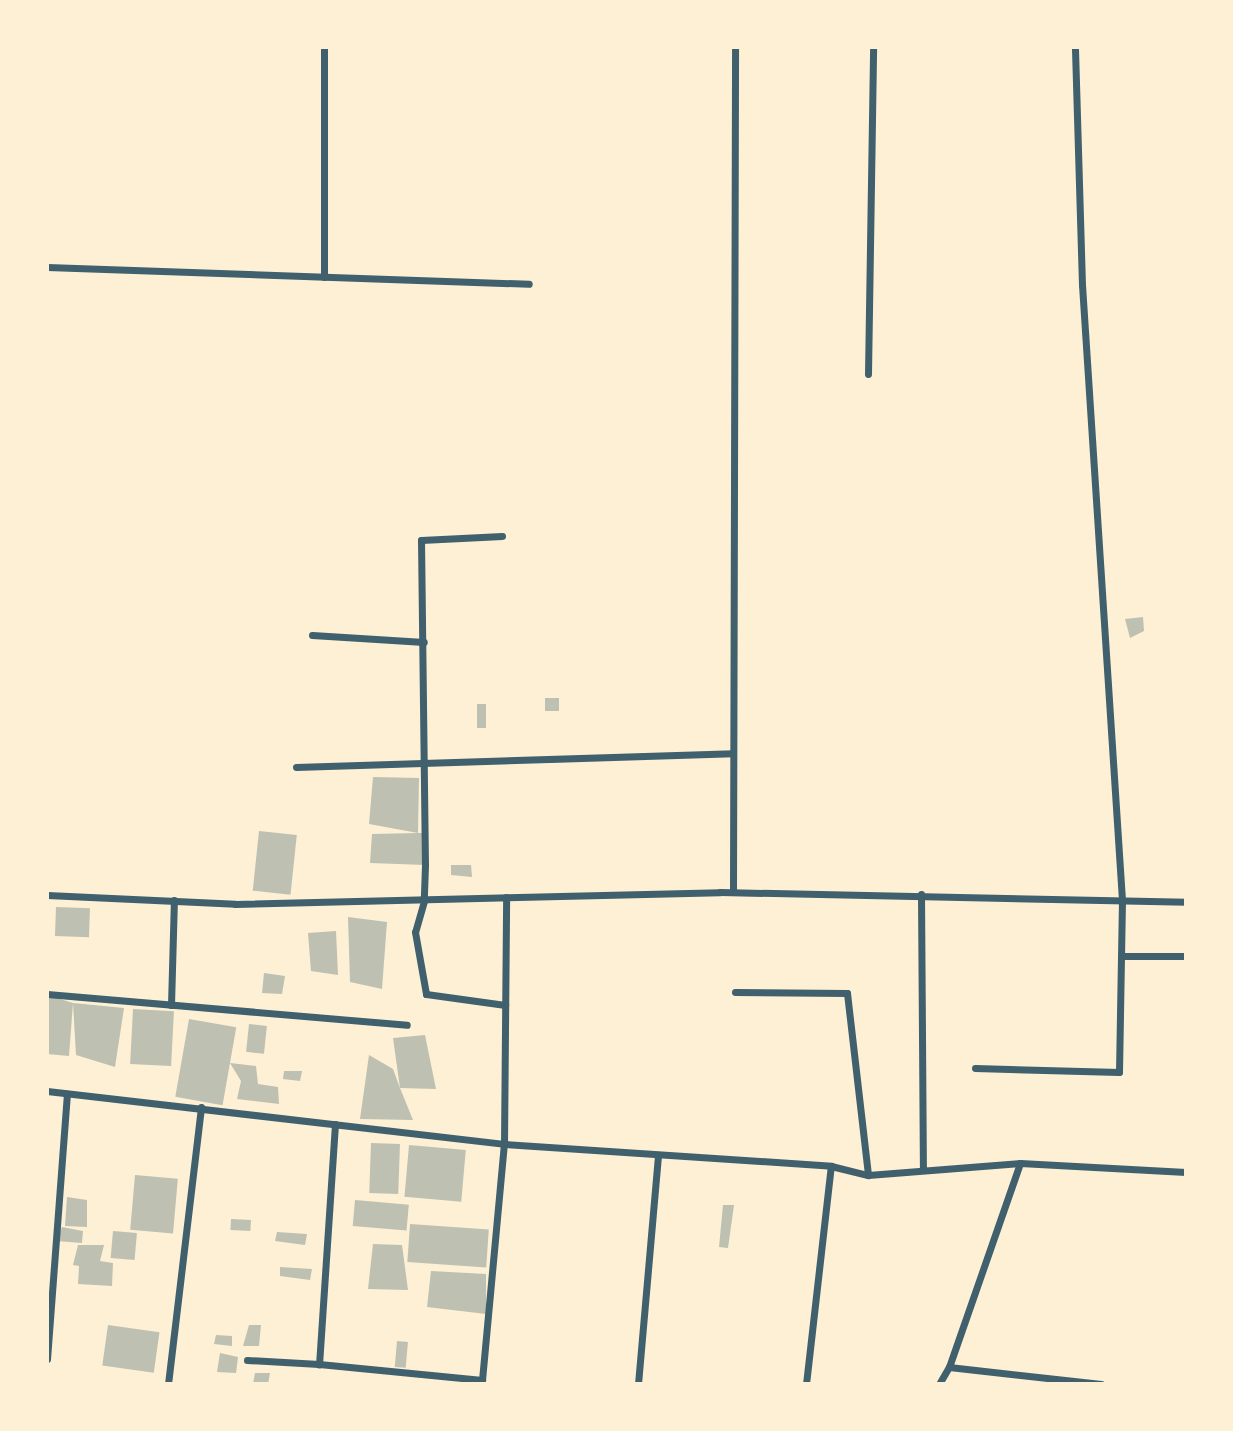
<!DOCTYPE html>
<html>
<head>
<meta charset="utf-8">
<style>
	body { margin:0 }
	#map { position:relative; width:1233px; height:1431px; overflow:hidden; background:#fdf0d5; font-family:Cabin,sans-serif }
	div>[style] { position:absolute }
	.building>* { inset:0; background:#bec0b2; transform-origin:0 0 }
	.minor>* { height:7px; margin:-3.5px; padding:0 3.5px; transform-origin:3.5px; border-radius:3.5px; background:#3f606c }
	span { translate:-50% -50%; white-space:nowrap; text-align:center; line-height:1.15; -webkit-text-stroke:6px #fdf0d5; paint-order:stroke }
	.frame { position:absolute; inset:0; border:49px solid #fdf0d5; pointer-events:none }
</style>
</head>
<body>
<div id="map">
	<div class="building">
		<div style="clip-path:polygon(1143px 617px,1144px 631px,1130px 638px,1125px 619px)"></div>
		<div style="left:545px;top:698px;width:14px;height:13px"></div>
		<div style="left:477px;top:704px;width:9px;height:24px"></div>
		<div style="clip-path:polygon(373px 777px,419px 778px,418px 833px,426px 833px,425px 865px,370px 863px,372px 834px,418px 833px,369px 824px)"></div>
		<div style="left:259px;top:831px;width:38px;height:60px;rotate:6deg"></div>
		<div style="clip-path:polygon(451px 865px,471px 865px,472px 877px,451px 875px)"></div>
		<div style="left:56px;top:907px;width:34px;height:29px;rotate:2deg"></div>
		<div style="clip-path:polygon(348px 917px,387px 922px,382px 989px,350px 982px)"></div>
		<div style="clip-path:polygon(336px 931px,338px 975px,311px 971px,308px 933px)"></div>
		<div style="clip-path:polygon(264px 973px,285px 976px,282px 994px,262px 993px)"></div>
		<div style="clip-path:polygon(47px 995px,73px 1003px,69px 1056px,47px 1054px)"></div>
		<div style="clip-path:polygon(73px 1003px,124px 1008px,115px 1067px,76px 1055px)"></div>
		<div style="left:133px;top:1009px;width:41px;height:55px;rotate:3deg"></div>
		<div style="left:189px;top:1019px;width:48px;height:79px;rotate:10deg"></div>
		<div style="left:249px;top:1024px;width:18px;height:28px;rotate:6deg"></div>
		<div style="clip-path:polygon(425px 1035px,436px 1089px,400px 1088px,413px 1120px,360px 1119px,369px 1055px,393px 1069px,400px 1088px,393px 1038px)"></div>
		<div style="clip-path:polygon(230px 1063px,256px 1066px,258px 1084px,278px 1087px,279px 1104px,237px 1099px,241px 1081px)"></div>
		<div style="clip-path:polygon(284px 1071px,302px 1071px,300px 1081px,283px 1079px)"></div>
		<div style="left:371px;top:1143px;width:29px;height:50px;rotate:2deg"></div>
		<div style="left:409px;top:1145px;width:57px;height:52px;rotate:5deg"></div>
		<div style="left:135px;top:1175px;width:43px;height:55px;rotate:5deg"></div>
		<div style="clip-path:polygon(67px 1197px,87px 1200px,87px 1227px,65px 1226px)"></div>
		<div style="left:355px;top:1200px;width:54px;height:26px;rotate:5deg"></div>
		<div style="clip-path:polygon(723px 1205px,734px 1205px,728px 1248px,719px 1247px)"></div>
		<div style="left:231px;top:1219px;width:20px;height:11px;rotate:3deg"></div>
		<div style="left:410px;top:1224px;width:79px;height:38px;rotate:4deg"></div>
		<div style="clip-path:polygon(62px 1227px,83px 1231px,82px 1243px,56px 1241px)"></div>
		<div style="left:113px;top:1231px;width:24px;height:27px;rotate:5deg"></div>
		<div style="clip-path:polygon(277px 1232px,307px 1234px,305px 1245px,275px 1241px)"></div>
		<div style="clip-path:polygon(373px 1244px,402px 1245px,408px 1290px,368px 1289px)"></div>
		<div style="clip-path:polygon(78px 1245px,104px 1245px,100px 1261px,113px 1263px,112px 1286px,78px 1284px,79px 1266px,73px 1265px)"></div>
		<div style="clip-path:polygon(280px 1267px,312px 1269px,310px 1280px,280px 1276px)"></div>
		<div style="clip-path:polygon(431px 1271px,486px 1274px,486px 1314px,427px 1307px)"></div>
		<div style="left:108px;top:1325px;width:52px;height:41px;rotate:8deg"></div>
		<div style="clip-path:polygon(249px 1325px,261px 1325px,259px 1346px,243px 1346px)"></div>
		<div style="clip-path:polygon(216px 1335px,232px 1336px,232px 1346px,214px 1344px)"></div>
		<div style="left:397px;top:1341px;width:11px;height:26px;rotate:5deg"></div>
		<div style="clip-path:polygon(220px 1353px,238px 1357px,236px 1373px,217px 1372px)"></div>
		<div style="clip-path:polygon(255px 1373px,270px 1373px,268px 1384px,253px 1384px)"></div>
	</div>
	<div class="minor">
		<div style="left:324px;top:47px;width:230px;rotate:90deg"></div>
		<div style="left:47px;top:267px;width:482px;rotate:2deg"></div>
		<div style="left:868px;top:374px;width:327px;rotate:-89.1deg"></div>
		<div style="left:502px;top:536px;width:81px;rotate:177.2deg"></div>
		<div style="left:421px;top:540px;width:325px;rotate:89.3deg"></div>
		<div style="left:425px;top:865px;width:36px;rotate:92deg"></div>
		<div style="left:424px;top:901px;width:32px;rotate:106deg"></div>
		<div style="left:415px;top:932px;width:63px;rotate:79.9deg"></div>
		<div style="left:426px;top:994px;width:80px;rotate:7.9deg"></div>
		<div style="left:312px;top:635px;width:112px;rotate:3.6deg"></div>
		<div style="left:296px;top:767px;width:437px;rotate:-1.8deg"></div>
		<div style="left:733px;top:892px;width:845px;rotate:-89.86deg"></div>
		<div style="left:921px;top:894px;width:276px;rotate:89.6deg"></div>
		<div style="left:47px;top:895px;width:188px;rotate:2.7deg"></div>
		<div style="left:235px;top:904px;width:485px;rotate:-1.4deg"></div>
		<div style="left:720px;top:892px;width:466px;rotate:1.2deg"></div>
		<div style="left:1122px;top:956px;width:64px"></div>
		<div style="left:735px;top:992px;width:112px;rotate:0.5deg"></div>
		<div style="left:847px;top:993px;width:183px;rotate:83.4deg"></div>
		<div style="left:47px;top:994px;width:361px;rotate:4.9deg"></div>
		<div style="left:171px;top:1005px;width:105px;rotate:-88.4deg"></div>
		<div style="left:975px;top:1068px;width:144px;rotate:1.6deg"></div>
		<div style="left:1119px;top:1072px;width:172px;rotate:-89deg"></div>
		<div style="left:1122px;top:900px;width:616px;rotate:-93.72deg"></div>
		<div style="left:1082px;top:285px;width:238px;rotate:-91.7deg"></div>
		<div style="left:47px;top:1091px;width:460px;rotate:6.6deg"></div>
		<div style="left:504px;top:1144px;width:328px;rotate:3.8deg"></div>
		<div style="left:831px;top:1166px;width:38px;rotate:14deg"></div>
		<div style="left:868px;top:1175px;width:152px;rotate:-4.5deg"></div>
		<div style="left:1020px;top:1163px;width:166px;rotate:3.1deg"></div>
		<div style="left:335px;top:1124px;width:241px;rotate:93.8deg"></div>
		<div style="left:319px;top:1364px;width:164px;rotate:5.6deg"></div>
		<div style="left:482px;top:1380px;width:237px;rotate:-84.7deg"></div>
		<div style="left:504px;top:1144px;width:247px;rotate:-89.5deg"></div>
		<div style="left:47px;top:1359px;width:266px;rotate:-85.7deg"></div>
		<div style="left:247px;top:1360px;width:72px;rotate:3.2deg"></div>
		<div style="left:949px;top:1367px;width:216px;rotate:-70.8deg"></div>
		<div style="left:168px;top:1384px;width:279px;rotate:-83.2deg"></div>
		<div style="left:638px;top:1384px;width:230px;rotate:-85deg"></div>
		<div style="left:806px;top:1384px;width:219px;rotate:-83.5deg"></div>
		<div style="left:939px;top:1384px;width:20px;rotate:-60deg"></div>
		<div style="left:949px;top:1367px;width:153px;rotate:6.4deg"></div>
	</div>
	<div class="frame"></div>
</div>
</body>
</html>
